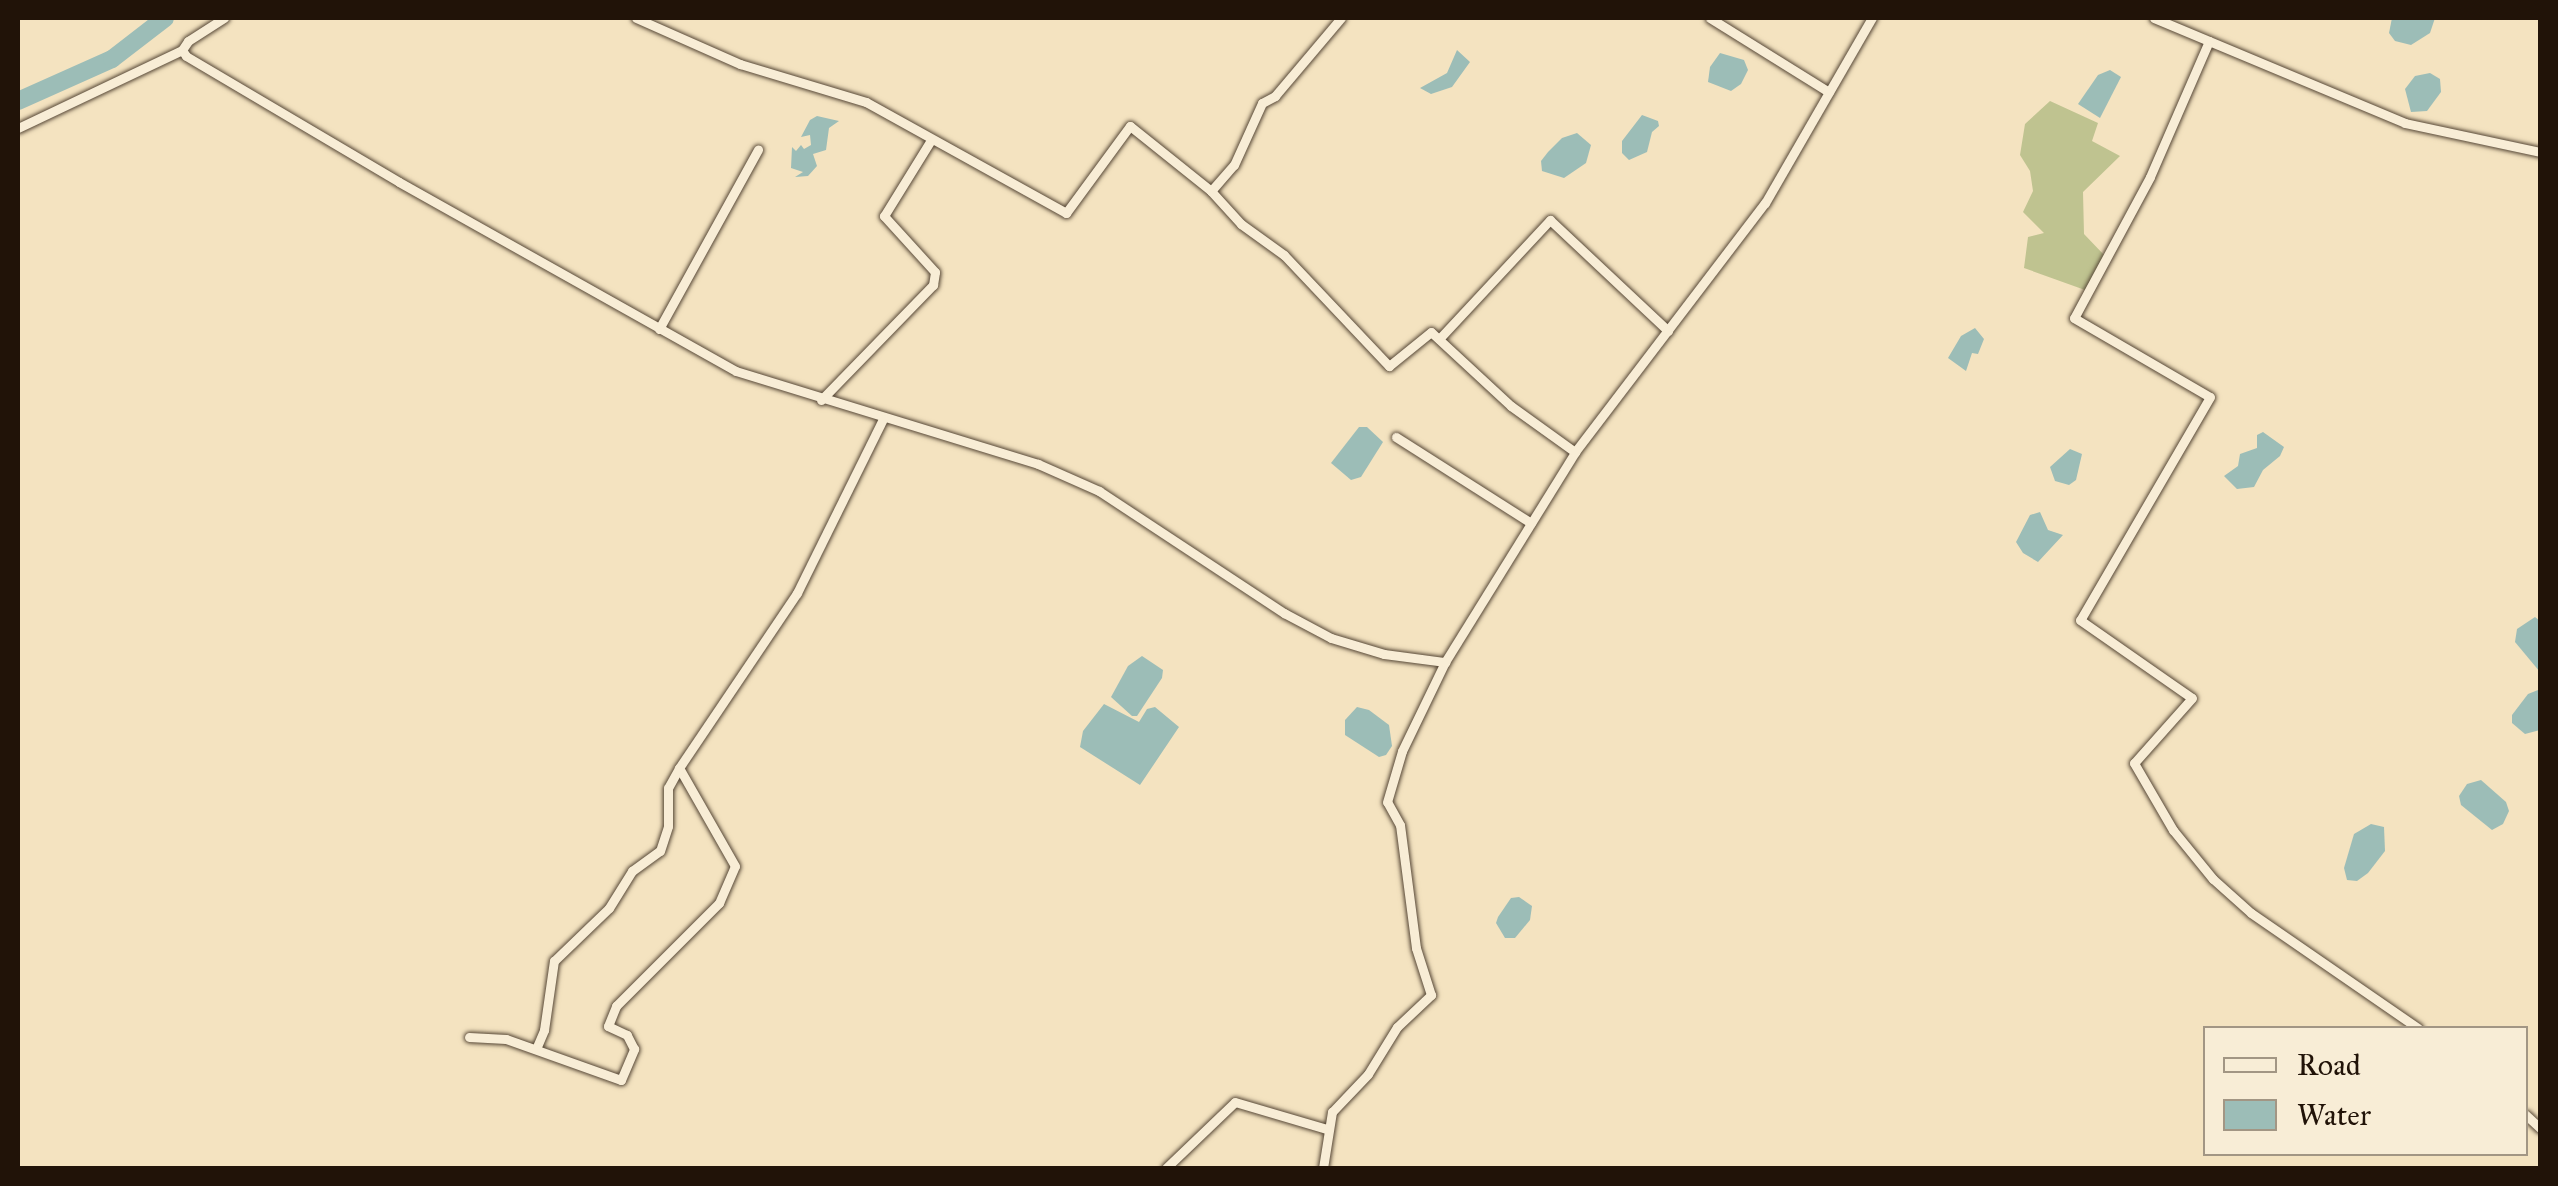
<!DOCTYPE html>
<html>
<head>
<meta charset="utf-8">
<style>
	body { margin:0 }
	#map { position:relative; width:2558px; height:1186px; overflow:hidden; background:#f4e3c0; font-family:"IM FELL Great Primer",serif }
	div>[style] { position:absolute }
	.green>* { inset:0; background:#bfc390 }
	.water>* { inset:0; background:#9cbdb7 }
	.river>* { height:18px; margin:-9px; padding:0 9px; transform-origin:9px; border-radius:9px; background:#9cbdb7 }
	.roads { filter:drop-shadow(0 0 2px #564736) drop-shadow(0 0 2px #564736) }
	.street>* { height:9px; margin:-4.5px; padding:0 4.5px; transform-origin:4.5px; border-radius:4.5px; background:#f8edd6 }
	span { translate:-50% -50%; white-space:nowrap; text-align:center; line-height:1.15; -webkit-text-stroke:10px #f8edd6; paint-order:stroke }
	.frame { position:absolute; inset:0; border:20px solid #211308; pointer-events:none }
	.legend { position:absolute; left:2203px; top:1026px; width:325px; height:130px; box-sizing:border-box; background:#f8edd6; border:2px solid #a29684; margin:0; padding:12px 18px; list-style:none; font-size:30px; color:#211308 }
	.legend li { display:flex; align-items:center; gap:20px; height:50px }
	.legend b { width:50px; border:2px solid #a29684 }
</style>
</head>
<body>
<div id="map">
	<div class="green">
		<div style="clip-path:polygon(2050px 101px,2098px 123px,2092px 141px,2120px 156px,2083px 192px,2084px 234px,2105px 256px,2085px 290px,2024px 268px,2028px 237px,2044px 233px,2023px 212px,2033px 191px,2030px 171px,2020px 155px,2025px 124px)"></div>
	</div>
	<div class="water">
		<div style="clip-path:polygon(2392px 18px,2435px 18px,2430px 33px,2411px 45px,2395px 41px,2389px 33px)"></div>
		<div style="clip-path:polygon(1457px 50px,1470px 62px,1452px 87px,1431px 94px,1420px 88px,1447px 73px)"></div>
		<div style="clip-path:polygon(1720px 53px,1744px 60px,1748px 70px,1741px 84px,1731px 91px,1708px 82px,1710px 67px)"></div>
		<div style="clip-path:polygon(2110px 70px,2121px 77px,2100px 118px,2078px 104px,2098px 75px)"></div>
		<div style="clip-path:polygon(2430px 73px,2440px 79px,2441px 92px,2427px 111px,2411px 112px,2405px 89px,2415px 76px)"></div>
		<div style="clip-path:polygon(1642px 115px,1658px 121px,1659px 126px,1652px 132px,1647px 152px,1629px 160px,1622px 153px,1622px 141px)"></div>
		<div style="clip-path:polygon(817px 116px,839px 121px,829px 128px,826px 150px,813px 154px,817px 166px,808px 176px,795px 177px,803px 172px,791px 168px,792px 147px,796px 151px,801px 145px,804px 149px,811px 145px,810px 135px,801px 137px,810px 120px)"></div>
		<div style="clip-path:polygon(1577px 133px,1591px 145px,1586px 163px,1564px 178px,1542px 171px,1541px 161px,1548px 152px,1562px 138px)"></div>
		<div style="clip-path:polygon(1975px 328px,1984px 339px,1978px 354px,1972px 353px,1966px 371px,1948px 358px,1961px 336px)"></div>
		<div style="clip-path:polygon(1359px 427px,1367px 427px,1383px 442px,1361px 477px,1351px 480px,1331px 463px)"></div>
		<div style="clip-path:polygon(2263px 432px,2284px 447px,2280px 456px,2263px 470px,2254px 487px,2237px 489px,2224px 476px,2238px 466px,2240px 454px,2257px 448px,2257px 435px)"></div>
		<div style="clip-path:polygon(2070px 449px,2082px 454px,2076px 480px,2069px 485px,2055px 481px,2050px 467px)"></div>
		<div style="clip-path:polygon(2040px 512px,2048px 530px,2063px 535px,2038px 562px,2023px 553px,2016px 542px,2030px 515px)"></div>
		<div style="clip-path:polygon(2535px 617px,2540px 621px,2540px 672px,2515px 642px,2517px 629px)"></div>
		<div style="clip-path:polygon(1142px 656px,1163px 670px,1162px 678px,1137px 716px,1132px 716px,1111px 697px,1128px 666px)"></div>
		<div style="clip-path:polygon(2538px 690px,2540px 730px,2525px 734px,2512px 723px,2512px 715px,2528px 694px)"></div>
		<div style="clip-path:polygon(1104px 704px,1139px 722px,1147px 709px,1155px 707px,1179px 727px,1140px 785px,1080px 747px,1083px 731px)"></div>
		<div style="clip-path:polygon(1357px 707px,1369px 710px,1389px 725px,1392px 746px,1386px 755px,1379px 757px,1345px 735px,1345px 720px)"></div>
		<div style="clip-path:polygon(2481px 780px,2506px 802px,2509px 811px,2503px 824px,2492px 830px,2461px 805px,2459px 796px,2467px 784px)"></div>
		<div style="clip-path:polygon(2371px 824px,2384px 827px,2385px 851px,2368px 873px,2357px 881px,2347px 880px,2344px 868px,2354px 834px)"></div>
		<div style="clip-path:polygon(1519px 897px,1532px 906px,1530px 920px,1515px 938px,1505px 938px,1496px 923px,1498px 917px,1511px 898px)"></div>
	</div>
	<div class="river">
		<div style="left:18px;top:101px;width:103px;rotate:-24.1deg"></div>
		<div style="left:112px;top:59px;width:67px;rotate:-37.7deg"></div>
	</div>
	<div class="roads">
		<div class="street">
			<div style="left:636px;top:18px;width:114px;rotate:23.9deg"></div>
			<div style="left:740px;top:64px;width:132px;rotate:16.8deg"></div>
			<div style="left:866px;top:102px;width:229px;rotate:29deg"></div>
			<div style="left:1066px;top:213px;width:108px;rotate:-53.7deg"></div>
			<div style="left:1130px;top:126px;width:104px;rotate:38.7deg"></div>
			<div style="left:1211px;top:191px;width:45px;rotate:47.7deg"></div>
			<div style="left:1241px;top:224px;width:53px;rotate:35.8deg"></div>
			<div style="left:1284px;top:255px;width:153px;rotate:46.6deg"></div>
			<div style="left:1389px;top:366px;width:54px;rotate:-39deg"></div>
			<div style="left:1431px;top:332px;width:109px;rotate:42.8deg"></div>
			<div style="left:1511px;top:406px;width:79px;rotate:35.7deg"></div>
			<div style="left:1710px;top:18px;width:140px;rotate:31.9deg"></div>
			<div style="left:2154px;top:18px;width:272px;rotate:22.7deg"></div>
			<div style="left:2405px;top:123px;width:138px;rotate:12.1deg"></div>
			<div style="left:2209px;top:41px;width:148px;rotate:113.5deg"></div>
			<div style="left:2150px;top:177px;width:160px;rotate:118.3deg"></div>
			<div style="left:2074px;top:318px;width:157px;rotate:30.2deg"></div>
			<div style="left:2210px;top:397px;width:258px;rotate:120.2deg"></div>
			<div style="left:2080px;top:620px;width:136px;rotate:34.9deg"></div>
			<div style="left:2192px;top:698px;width:87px;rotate:131.7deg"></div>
			<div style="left:2134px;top:763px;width:78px;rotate:59.8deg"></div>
			<div style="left:2173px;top:830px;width:63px;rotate:50.8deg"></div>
			<div style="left:2213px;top:879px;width:51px;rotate:41.8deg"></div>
			<div style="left:2251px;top:913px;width:203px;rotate:34.6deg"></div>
			<div style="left:182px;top:50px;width:7px;rotate:56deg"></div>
			<div style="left:186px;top:56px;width:247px;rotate:30.6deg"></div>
			<div style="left:399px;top:182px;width:386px;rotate:29.3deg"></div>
			<div style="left:736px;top:371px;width:316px;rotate:17.1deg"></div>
			<div style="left:1038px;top:464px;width:67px;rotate:23.9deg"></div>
			<div style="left:1099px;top:491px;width:222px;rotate:33.4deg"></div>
			<div style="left:1284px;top:613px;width:53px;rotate:28deg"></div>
			<div style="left:1331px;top:638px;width:55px;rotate:16.8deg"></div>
			<div style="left:1384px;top:654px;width:62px;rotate:7.5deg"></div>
			<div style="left:18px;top:128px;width:182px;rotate:-25.4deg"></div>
			<div style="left:182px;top:50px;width:11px;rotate:-56deg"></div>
			<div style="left:188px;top:41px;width:43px;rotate:-32.6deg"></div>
			<div style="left:1211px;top:191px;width:35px;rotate:-49deg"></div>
			<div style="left:1234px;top:165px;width:68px;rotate:-65.7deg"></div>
			<div style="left:1262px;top:103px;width:15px;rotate:-28deg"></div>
			<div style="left:1275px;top:96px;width:102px;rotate:-49.8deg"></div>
			<div style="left:659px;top:329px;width:205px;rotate:-61.1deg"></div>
			<div style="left:1439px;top:339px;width:163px;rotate:-47deg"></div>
			<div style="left:1550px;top:220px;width:162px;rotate:43.2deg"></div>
			<div style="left:821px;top:400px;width:161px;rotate:-45.8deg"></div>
			<div style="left:933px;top:285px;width:13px;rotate:-81deg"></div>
			<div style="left:935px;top:272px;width:76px;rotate:-132.3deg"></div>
			<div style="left:884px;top:216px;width:89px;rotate:-58.3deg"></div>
			<div style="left:1396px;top:437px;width:160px;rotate:32.5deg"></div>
			<div style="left:469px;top:1037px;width:37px;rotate:3deg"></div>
			<div style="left:506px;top:1039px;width:122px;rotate:19.6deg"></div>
			<div style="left:621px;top:1080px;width:34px;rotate:-67deg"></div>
			<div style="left:634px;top:1049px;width:16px;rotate:-117deg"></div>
			<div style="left:627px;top:1035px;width:21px;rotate:-155deg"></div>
			<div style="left:608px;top:1026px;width:22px;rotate:-68deg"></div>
			<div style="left:616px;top:1006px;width:146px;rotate:-45deg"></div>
			<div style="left:719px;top:903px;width:40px;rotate:-66.6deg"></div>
			<div style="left:735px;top:866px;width:113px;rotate:-119.7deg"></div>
			<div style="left:679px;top:768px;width:211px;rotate:-56deg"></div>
			<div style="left:797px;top:593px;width:194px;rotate:-63.7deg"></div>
			<div style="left:536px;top:1049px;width:21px;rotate:-67deg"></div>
			<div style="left:544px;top:1030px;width:70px;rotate:-81.8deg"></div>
			<div style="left:554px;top:961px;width:76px;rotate:-43.9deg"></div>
			<div style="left:609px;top:908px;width:44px;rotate:-58.1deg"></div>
			<div style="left:632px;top:871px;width:34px;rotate:-36deg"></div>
			<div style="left:660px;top:851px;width:26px;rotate:-72deg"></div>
			<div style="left:668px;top:826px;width:38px;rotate:-90deg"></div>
			<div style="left:668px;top:788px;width:23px;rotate:-61deg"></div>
			<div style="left:2526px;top:1115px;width:19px;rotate:43deg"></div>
			<div style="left:1166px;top:1168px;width:95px;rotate:-43.7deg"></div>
			<div style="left:1235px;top:1102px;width:96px;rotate:16.4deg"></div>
			<div style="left:1323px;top:1168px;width:57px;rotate:-80.9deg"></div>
			<div style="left:1332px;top:1112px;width:52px;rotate:-46.5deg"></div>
			<div style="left:1368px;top:1074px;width:55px;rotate:-58.3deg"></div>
			<div style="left:1397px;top:1027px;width:47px;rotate:-43.3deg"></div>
			<div style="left:1431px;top:995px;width:49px;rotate:-107.7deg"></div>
			<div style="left:1416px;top:948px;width:124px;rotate:-97.4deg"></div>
			<div style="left:1400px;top:825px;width:26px;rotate:-119deg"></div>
			<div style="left:1387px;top:802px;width:53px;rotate:-73.6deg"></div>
			<div style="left:1402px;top:751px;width:99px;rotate:-64.2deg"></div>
			<div style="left:1445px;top:662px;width:247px;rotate:-58.2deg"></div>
			<div style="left:1575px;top:452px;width:313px;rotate:-52.7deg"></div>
			<div style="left:1765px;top:203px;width:214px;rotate:-60deg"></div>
		</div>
	</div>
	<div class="frame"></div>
	<ul class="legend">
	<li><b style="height:12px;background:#f8edd6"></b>Road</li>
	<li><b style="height:28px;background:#9cbdb7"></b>Water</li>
	</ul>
</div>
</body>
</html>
